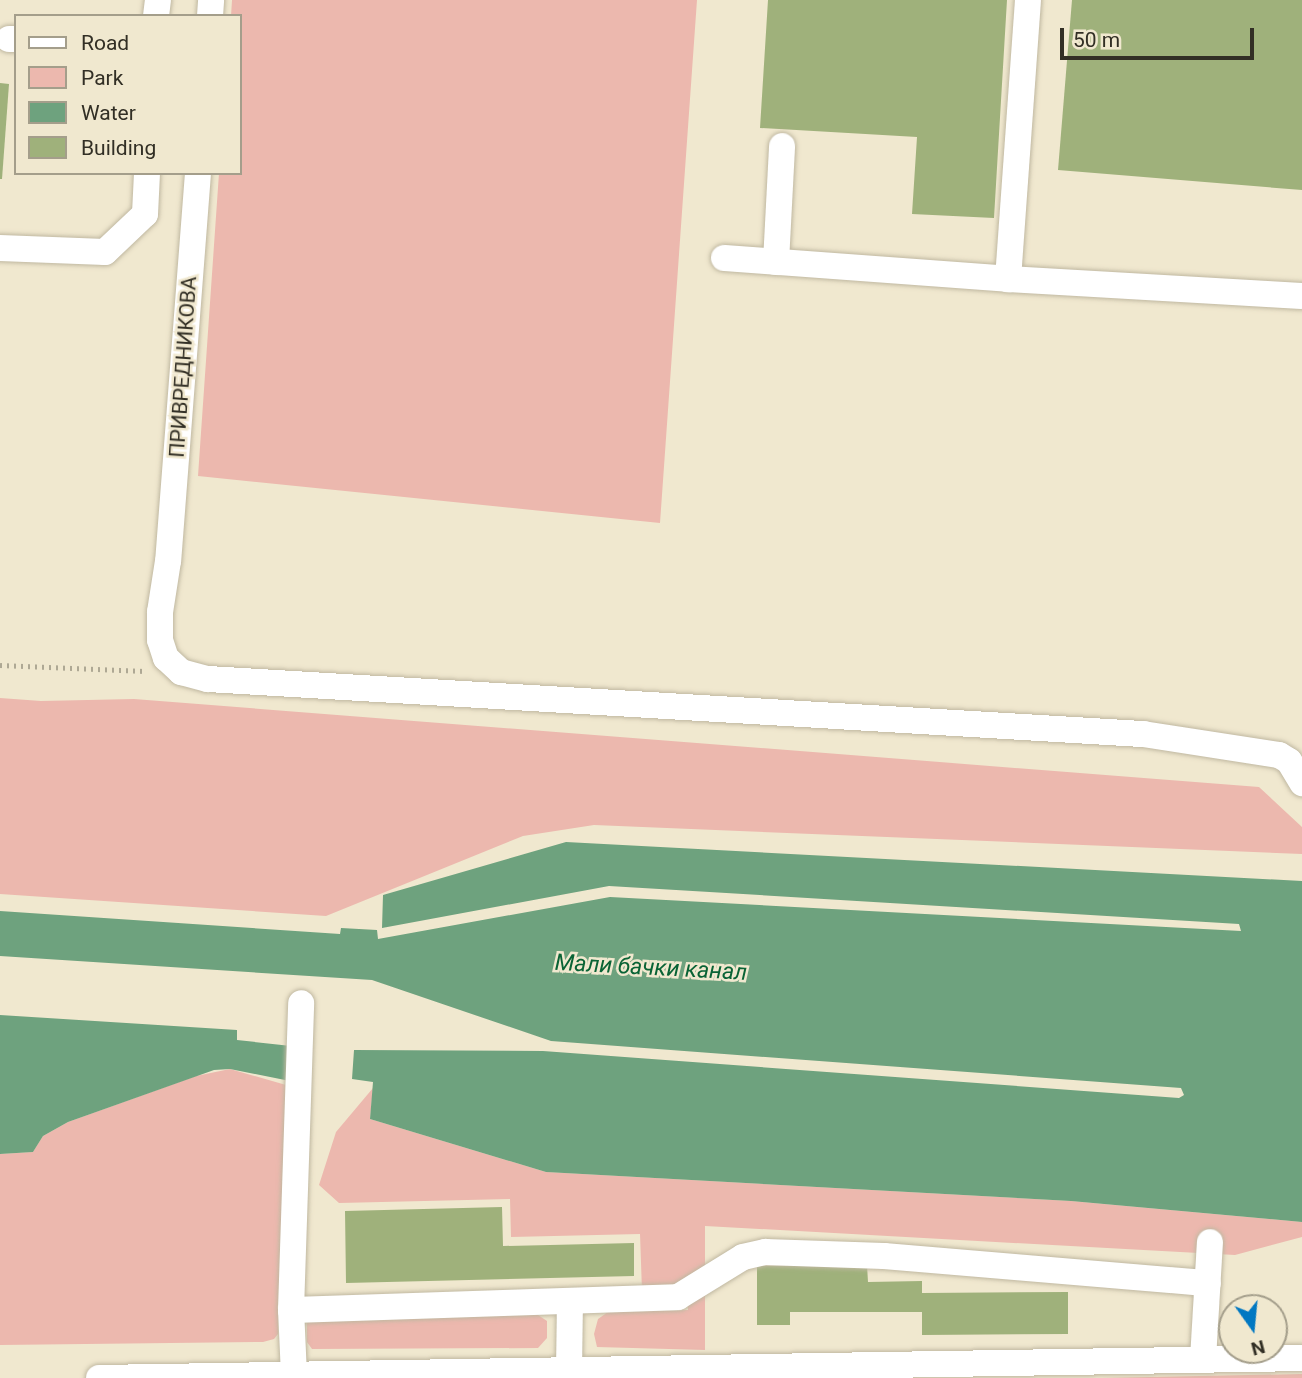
<!DOCTYPE html>
<html>
<head>
<meta charset="utf-8">
<style>
	body { margin:0 }
	#map { position:relative; width:1302px; height:1378px; overflow:hidden; background:#f0e8cf; font-family:Roboto,sans-serif }
	div>[style] { position:absolute }
	.green>* { inset:0; background:#ecb8ae }
	.water>* { inset:0; background:#6ea27e }
	.building>* { inset:0; background:#9fb17b }
	.path>* { height:4.5px; margin-top:-2.25px; transform-origin:0; background:repeating-linear-gradient(90deg,#aea894 0 2px,transparent 0 7px) }
	.roads { filter:drop-shadow(0 0 2px #c0b8a1) drop-shadow(0 0 2px #c0b8a1) }
	.minor>* { height:26px; margin:-13px; padding:0 13px; transform-origin:13px; border-radius:13px; background:#fff }
	span { translate:-50% -50%; white-space:nowrap; text-align:center; line-height:1.15; -webkit-text-stroke:5px #f0e8cf; paint-order:stroke }
	.street-label { font-size:21px; color:#322f25 }
	.water-label { font-size:23px; color:#096335; font-style:italic }
	.legend { position:absolute; left:14px; top:14px; width:228px; height:161px; box-sizing:border-box; background:#f0e8cf; border:2px solid #a49e8b; margin:0; padding:9px 12px; list-style:none; font-size:21px; color:#322f25 }
	.legend li { display:flex; align-items:center; gap:14px; height:35px }
	.legend b { width:35px; border:2px solid #a49e8b }
	.north { position:absolute; left:1218px; top:1294px; width:70px; height:70px; box-sizing:border-box; background:#f0e8cf; border:2px solid #a49e8b; border-radius:50%; rotate:165deg; font-size:19px; font-weight:700; line-height:28px; text-align:center; color:#322f25 }
	.north::after { content:''; display:block; margin:auto; width:24px; height:32px; background:#0178c2; clip-path:polygon(50% 0,100% 100%,50% 72%,0 100%) }
	.scale { position:absolute; left:1060px; top:28px; width:194px; height:32px; box-sizing:border-box; border:4px solid #322f25; border-top:0; padding-left:9px; font-size:21px; line-height:24px; white-space:nowrap; color:#322f25; -webkit-text-stroke:5px #f0e8cf; paint-order:stroke }
</style>
</head>
<body>
<div id="map">
	<div class="green">
		<div style="clip-path:polygon(232px 0,697px 0,660px 523px,198px 476px,219px 173px,240px 173px,240px 16px,231px 16px)"></div>
		<div style="clip-path:polygon(0 698px,41px 701px,134px 699px,1259px 787px,1302px 827px,1302px 854px,594px 825px,523px 836px,326px 916px,0 894px)"></div>
		<div style="clip-path:polygon(230px 1069px,286px 1085px,278px 1334px,274px 1339px,263px 1342px,0 1345px,0 1154px,33px 1152px,43px 1136px,68px 1122px,196px 1076px)"></div>
		<div style="clip-path:polygon(373px 1088px,370px 1119px,546px 1172px,1071px 1201px,1302px 1222px,1302px 1237px,1235px 1255px,705px 1226px,705px 1350px,597px 1347px,594px 1334px,598px 1319px,608px 1312px,688px 1310px,687px 1290px,642px 1291px,640px 1234px,511px 1237px,510px 1199px,339px 1203px,319px 1185px,336px 1132px)"></div>
		<div style="clip-path:polygon(538px 1315px,547px 1321px,547px 1338px,538px 1348px,312px 1349px,307px 1342px,307px 1323px,312px 1318px)"></div>
		<div style="clip-path:polygon(1302px 1374px,1302px 1378px,1102px 1378px)"></div>
	</div>
	<div class="water">
		<div style="clip-path:polygon(566px 842px,1302px 881px,1302px 1222px,1071px 1201px,546px 1172px,370px 1119px,373px 1082px,352px 1079px,354px 1050px,543px 1051px,1179px 1098px,1184px 1095px,1181px 1088px,551px 1041px,372px 980px,0 956px,0 911px,340px 934px,341px 928px,377px 930px,378px 939px,610px 897px,1241px 931px,1239px 924px,609px 886px,382px 928px,383px 895px)"></div>
		<div style="clip-path:polygon(0 1015px,237px 1030px,237px 1040px,291px 1046px,290px 1081px,230px 1069px,214px 1070px,68px 1122px,43px 1136px,33px 1152px,0 1154px)"></div>
	</div>
	<div class="building">
		<div style="clip-path:polygon(768px 0,1007px 0,994px 218px,912px 214px,917px 137px,760px 128px)"></div>
		<div style="clip-path:polygon(1072px 0,1302px 0,1302px 190px,1058px 170px)"></div>
		<div style="clip-path:polygon(0 83px,9px 84px,2px 179px,0 179px)"></div>
		<div style="clip-path:polygon(502px 1207px,503px 1246px,634px 1243px,634px 1276px,346px 1283px,345px 1211px)"></div>
		<div style="clip-path:polygon(867px 1265px,868px 1282px,922px 1281px,922px 1293px,1068px 1292px,1068px 1334px,922px 1335px,922px 1312px,790px 1312px,790px 1325px,757px 1325px,757px 1266px)"></div>
	</div>
	<div class="path">
		<div style="left:0;top:665px;width:145px;rotate:2.4deg"></div>
	</div>
	<div class="roads">
		<div class="minor">
			<div style="left:1028px;top:0;width:280px;rotate:94.1deg"></div>
			<div style="left:1008px;top:279px;width:294px;rotate:3.3deg"></div>
			<div style="left:156px;top:16px;width:16px;rotate:-83deg"></div>
			<div style="left:210px;top:16px;width:16px;rotate:-86deg"></div>
			<div style="left:9px;top:39px;width:7px"></div>
			<div style="left:198px;top:173px;width:389px;rotate:94.4deg"></div>
			<div style="left:168px;top:561px;width:52px;rotate:98.9deg"></div>
			<div style="left:160px;top:612px;width:28px;rotate:90deg"></div>
			<div style="left:160px;top:640px;width:19px;rotate:72deg"></div>
			<div style="left:166px;top:658px;width:21px;rotate:43deg"></div>
			<div style="left:181px;top:672px;width:28px;rotate:15deg"></div>
			<div style="left:208px;top:679px;width:937px;rotate:3.37deg"></div>
			<div style="left:1143px;top:734px;width:138px;rotate:8.8deg"></div>
			<div style="left:1279px;top:755px;width:12px;rotate:31deg"></div>
			<div style="left:1289px;top:761px;width:26px;rotate:59deg"></div>
			<div style="left:0;top:248px;width:105px;rotate:2.2deg"></div>
			<div style="left:105px;top:252px;width:55px;rotate:-43.5deg"></div>
			<div style="left:145px;top:214px;width:41px;rotate:-87.2deg"></div>
			<div style="left:724px;top:258px;width:285px;rotate:4.2deg"></div>
			<div style="left:776px;top:262px;width:116px;rotate:-87deg"></div>
			<div style="left:291px;top:1310px;width:387px;rotate:-1.9deg"></div>
			<div style="left:678px;top:1297px;width:76px;rotate:-31.6deg"></div>
			<div style="left:743px;top:1257px;width:23px;rotate:-13deg"></div>
			<div style="left:765px;top:1252px;width:119px;rotate:1.9deg"></div>
			<div style="left:884px;top:1256px;width:325px;rotate:4.8deg"></div>
			<div style="left:1203px;top:1359px;width:117px;rotate:-86.6deg"></div>
			<div style="left:569px;top:1371px;width:69px;rotate:-89.2deg"></div>
			<div style="left:294px;top:1375px;width:65px;rotate:-92.6deg"></div>
			<div style="left:291px;top:1310px;width:307px;rotate:-88.1deg"></div>
			<div style="left:99px;top:1378px;width:1203px;rotate:-0.95deg"></div>
		</div>
	</div>
	<div class="street-label">
		<span style="left:183px;top:367px;rotate:-86deg">ПРИВРЕДНИКОВА</span>
	</div>
	<div class="water-label">
		<span style="left:651px;top:968px;rotate:3deg">Мали бачки канал</span>
	</div>
	<ul class="legend">
	<li><b style="height:9px;background:#fff"></b>Road</li>
	<li><b style="height:19px;background:#ecb8ae"></b>Park</li>
	<li><b style="height:19px;background:#6ea27e"></b>Water</li>
	<li><b style="height:19px;background:#9fb17b"></b>Building</li>
	</ul>
	<div class="north">N</div>
	<div class="scale">50 m</div>
</div>
</body>
</html>
